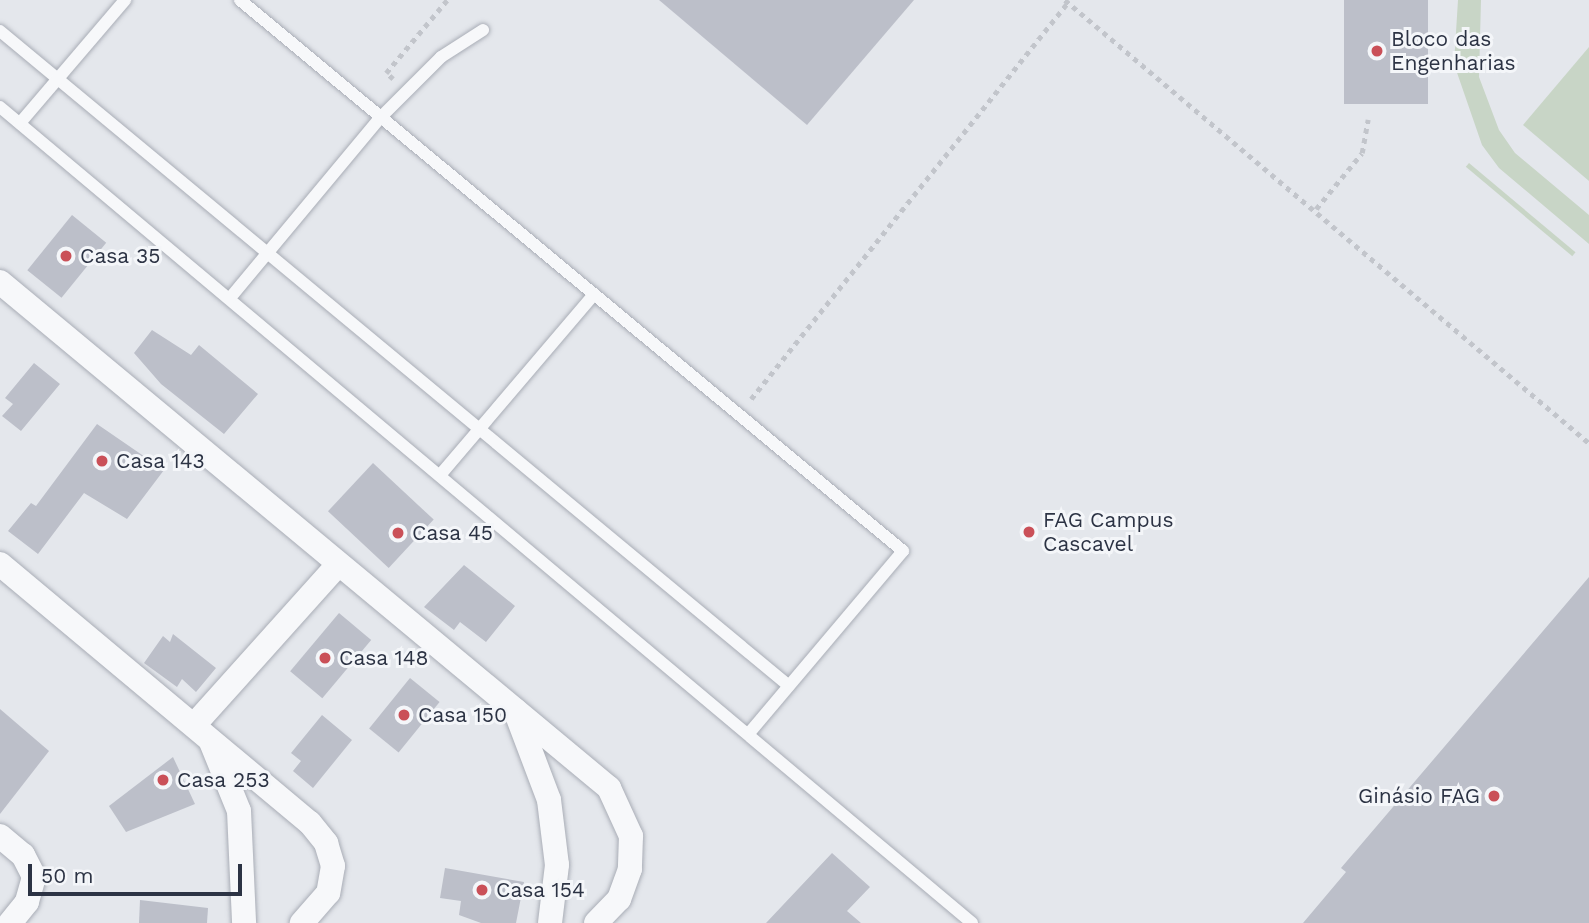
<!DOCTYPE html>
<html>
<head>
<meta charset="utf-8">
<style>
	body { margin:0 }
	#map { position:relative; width:1589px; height:923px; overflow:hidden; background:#e4e7ec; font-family:"Work Sans",sans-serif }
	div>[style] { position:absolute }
	.green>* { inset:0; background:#c8d5c6; transform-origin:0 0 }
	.building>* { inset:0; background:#bcbfc9; transform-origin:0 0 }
	.path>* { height:4.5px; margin-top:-2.25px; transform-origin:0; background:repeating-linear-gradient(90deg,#c2c5cb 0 5px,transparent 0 10px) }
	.roads { filter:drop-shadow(0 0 2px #a9adb6) drop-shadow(0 0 2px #a9adb6) }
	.lane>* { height:12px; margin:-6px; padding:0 6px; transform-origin:6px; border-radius:6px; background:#f7f8fa }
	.street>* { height:24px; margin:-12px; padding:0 12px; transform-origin:12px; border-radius:12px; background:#f7f8fa }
	.dots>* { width:19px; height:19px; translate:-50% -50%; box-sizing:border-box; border:4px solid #f4f6f9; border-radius:50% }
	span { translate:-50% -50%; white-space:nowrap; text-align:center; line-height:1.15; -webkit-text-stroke:6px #f4f6f9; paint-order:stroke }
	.poi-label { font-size:21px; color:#2c3344 }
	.left { translate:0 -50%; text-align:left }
	.right { translate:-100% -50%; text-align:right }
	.scale { position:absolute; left:28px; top:864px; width:214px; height:32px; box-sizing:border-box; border:4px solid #2c3344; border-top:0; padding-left:9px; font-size:21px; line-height:24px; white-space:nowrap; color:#2c3344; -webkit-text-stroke:5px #f4f6f9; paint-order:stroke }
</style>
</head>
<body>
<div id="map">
	<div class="green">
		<div style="clip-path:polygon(1458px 0,1481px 0,1479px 77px,1499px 130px,1515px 153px,1589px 215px,1589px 244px,1499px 168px,1482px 145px,1454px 64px)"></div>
		<div style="clip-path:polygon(1589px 47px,1589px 181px,1523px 125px)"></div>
		<div style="left:1469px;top:163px;width:139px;height:5px;rotate:40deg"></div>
	</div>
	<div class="building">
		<div style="clip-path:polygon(659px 0,914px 0,807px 125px)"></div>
		<div style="left:1344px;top:0;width:84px;height:104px"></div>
		<div style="left:72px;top:215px;width:44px;height:71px;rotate:39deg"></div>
		<div style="clip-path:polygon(152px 330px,191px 355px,199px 345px,258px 394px,224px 434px,161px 384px,134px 353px)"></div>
		<div style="clip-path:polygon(34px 363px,60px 384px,21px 431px,2px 416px,13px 404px,5px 398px)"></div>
		<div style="clip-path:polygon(97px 424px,164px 470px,127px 519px,84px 493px,38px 554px,8px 531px,31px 503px,36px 506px)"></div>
		<div style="left:373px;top:463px;width:83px;height:66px;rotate:43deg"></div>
		<div style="clip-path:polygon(464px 565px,515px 606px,486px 642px,460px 622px,454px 630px,424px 607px)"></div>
		<div style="clip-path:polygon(1589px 577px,1589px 923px,1303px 923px,1346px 872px,1341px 868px)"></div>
		<div style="left:339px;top:613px;width:42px;height:76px;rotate:40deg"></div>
		<div style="clip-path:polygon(173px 634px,216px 668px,196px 692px,182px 679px,177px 687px,144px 663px,163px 636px,170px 642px)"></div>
		<div style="left:410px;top:678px;width:38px;height:65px;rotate:39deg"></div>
		<div style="clip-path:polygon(0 709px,49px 751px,0 814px)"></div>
		<div style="clip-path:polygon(322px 715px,352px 740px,313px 788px,293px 771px,301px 761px,291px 753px)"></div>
		<div style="clip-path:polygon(173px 757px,195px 804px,126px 832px,109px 806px)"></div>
		<div style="clip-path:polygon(832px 853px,870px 887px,847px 911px,861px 923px,766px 923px)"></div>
		<div style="clip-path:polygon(445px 868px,524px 882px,516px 923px,481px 923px,459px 915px,461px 901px,440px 898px)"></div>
		<div style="clip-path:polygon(140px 900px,208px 908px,207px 923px,139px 923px)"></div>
	</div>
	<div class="path">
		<div style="left:1065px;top:0;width:686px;rotate:40.21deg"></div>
		<div style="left:393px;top:79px;width:9px;rotate:-139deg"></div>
		<div style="left:386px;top:73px;width:95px;rotate:-50.1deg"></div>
		<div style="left:1316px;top:209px;width:72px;rotate:-50.6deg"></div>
		<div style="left:1362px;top:153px;width:34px;rotate:-80deg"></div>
		<div style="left:751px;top:399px;width:509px;rotate:-51.38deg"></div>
	</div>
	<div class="roads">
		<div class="lane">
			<div style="left:240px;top:0;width:862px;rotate:39.73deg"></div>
			<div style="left:903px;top:551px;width:237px;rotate:130.2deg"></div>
			<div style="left:0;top:31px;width:1025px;rotate:39.7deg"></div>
			<div style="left:0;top:107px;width:1269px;rotate:40.01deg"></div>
			<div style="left:20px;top:123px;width:162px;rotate:-49.5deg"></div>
			<div style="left:230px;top:298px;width:236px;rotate:-50.2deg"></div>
			<div style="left:381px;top:117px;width:85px;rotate:-45deg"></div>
			<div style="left:441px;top:57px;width:50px;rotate:-32.7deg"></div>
			<div style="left:441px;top:474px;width:236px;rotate:-49.6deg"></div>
		</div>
		<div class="street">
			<div style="left:0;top:282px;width:792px;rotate:39.72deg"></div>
			<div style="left:609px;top:788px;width:53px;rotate:65.4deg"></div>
			<div style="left:631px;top:836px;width:33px;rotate:92deg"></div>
			<div style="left:630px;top:869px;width:32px;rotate:110deg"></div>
			<div style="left:619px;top:899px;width:33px;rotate:134deg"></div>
			<div style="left:0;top:564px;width:404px;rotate:39.9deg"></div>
			<div style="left:310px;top:823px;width:26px;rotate:51deg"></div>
			<div style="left:326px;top:843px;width:24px;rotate:73deg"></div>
			<div style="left:333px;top:866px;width:27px;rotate:100deg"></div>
			<div style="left:328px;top:893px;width:40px;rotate:131deg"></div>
			<div style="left:515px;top:710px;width:96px;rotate:69.3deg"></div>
			<div style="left:549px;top:800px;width:65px;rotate:83deg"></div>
			<div style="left:557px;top:865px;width:58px;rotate:96.9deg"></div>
			<div style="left:195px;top:724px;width:211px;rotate:-48.1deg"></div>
			<div style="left:211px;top:742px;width:74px;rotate:67.9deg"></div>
			<div style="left:239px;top:811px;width:112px;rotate:87.4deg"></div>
			<div style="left:0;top:836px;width:30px;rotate:40deg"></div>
			<div style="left:23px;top:855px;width:25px;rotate:63deg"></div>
			<div style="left:34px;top:877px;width:26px;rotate:106deg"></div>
			<div style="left:27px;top:902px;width:27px;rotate:129deg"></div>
		</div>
	</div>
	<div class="dots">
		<div style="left:1377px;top:51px;background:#ca5058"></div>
		<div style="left:66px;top:256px;background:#ca5058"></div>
		<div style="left:102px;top:461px;background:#ca5058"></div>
		<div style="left:1029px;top:532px;background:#ca5058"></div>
		<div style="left:398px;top:533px;background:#ca5058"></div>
		<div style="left:325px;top:658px;background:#ca5058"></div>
		<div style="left:404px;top:715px;background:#ca5058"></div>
		<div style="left:163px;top:780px;background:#ca5058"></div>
		<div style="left:1494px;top:796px;background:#ca5058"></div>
		<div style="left:482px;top:890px;background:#ca5058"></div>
	</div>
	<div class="poi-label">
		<span class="left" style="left:1391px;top:51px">Bloco das<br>Engenharias</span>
		<span class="left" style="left:80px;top:256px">Casa 35</span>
		<span class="left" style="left:116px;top:461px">Casa 143</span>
		<span class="left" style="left:1043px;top:532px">FAG Campus<br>Cascavel</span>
		<span class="left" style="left:412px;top:533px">Casa 45</span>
		<span class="left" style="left:339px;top:658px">Casa 148</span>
		<span class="left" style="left:418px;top:715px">Casa 150</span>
		<span class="left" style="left:177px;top:780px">Casa 253</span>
		<span class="right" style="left:1480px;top:796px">Ginásio FAG</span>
		<span class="left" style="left:496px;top:890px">Casa 154</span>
	</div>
	<div class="scale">50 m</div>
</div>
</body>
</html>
